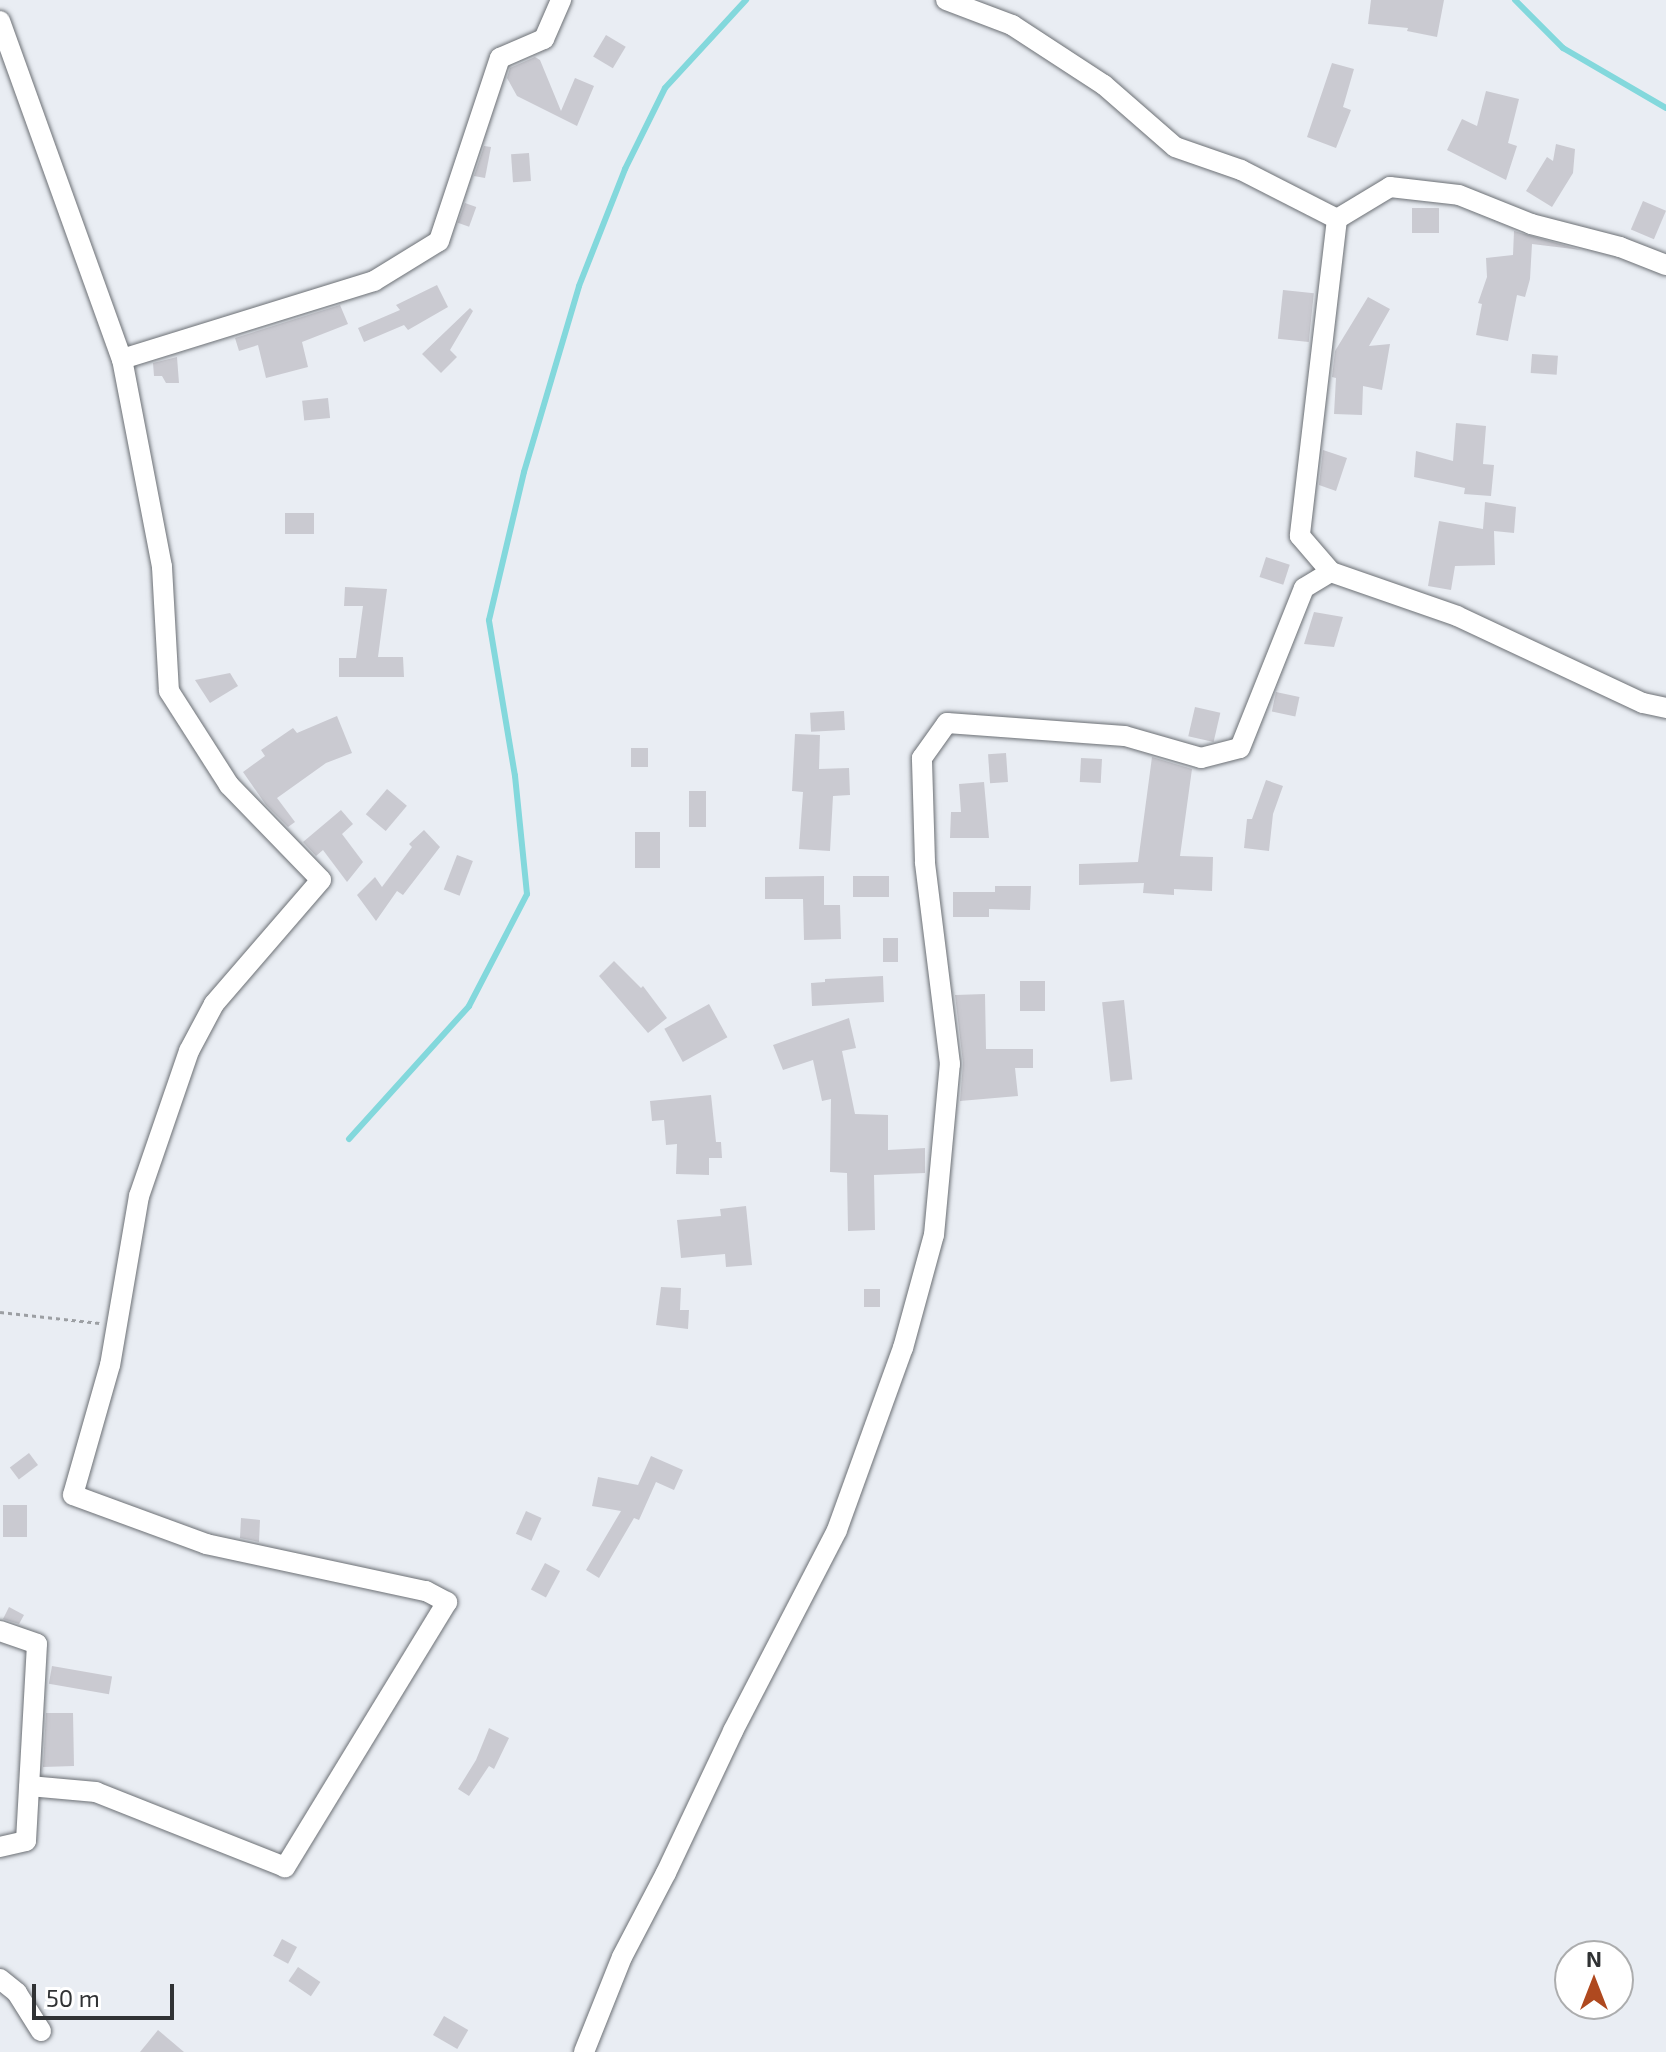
<!DOCTYPE html>
<html>
<head>
<meta charset="utf-8">
<style>
	body { margin:0 }
	#map { position:relative; width:1666px; height:2052px; overflow:hidden; background:#e9edf3; font-family:"Exo 2",sans-serif }
	div>[style] { position:absolute }
	.stream>* { height:6px; margin:-3px; padding:0 3px; transform-origin:3px; border-radius:3px; background:#83d8dc }
	.building>* { inset:0; background:#cacad1; transform-origin:0 0 }
	.path>* { height:3px; margin-top:-1.5px; transform-origin:0; background:repeating-linear-gradient(90deg,#9c9fa3 0 4px,transparent 0 8px) }
	.roads { filter:drop-shadow(0 0 2px #6c7075) drop-shadow(0 0 2px #6c7075) }
	.street>* { height:20px; margin:-10px; padding:0 10px; transform-origin:10px; border-radius:10px; background:#fff }
	span { translate:-50% -50%; white-space:nowrap; text-align:center; line-height:1.15; -webkit-text-stroke:6px #fff; paint-order:stroke }
	.north { position:absolute; left:1554px; top:1940px; width:80px; height:80px; box-sizing:border-box; background:#fff; border:2px solid #acadae; border-radius:50%; rotate:0deg; font-size:22px; font-weight:700; line-height:32px; text-align:center; color:#303234 }
	.north::after { content:''; display:block; margin:auto; width:28px; height:36px; background:#af491f; clip-path:polygon(50% 0,100% 100%,50% 72%,0 100%) }
	.scale { position:absolute; left:32px; top:1984px; width:142px; height:36px; box-sizing:border-box; border:4px solid #303234; border-top:0; padding-left:10px; font-size:24px; line-height:28px; white-space:nowrap; color:#303234; -webkit-text-stroke:6px #fff; paint-order:stroke }
</style>
</head>
<body>
<div id="map">
	<div class="stream">
		<div style="left:1515px;top:0;width:68px;rotate:45deg"></div>
		<div style="left:1563px;top:48px;width:119px;rotate:30.2deg"></div>
		<div style="left:349px;top:1139px;width:179px;rotate:-47.9deg"></div>
		<div style="left:469px;top:1006px;width:126px;rotate:-62.6deg"></div>
		<div style="left:527px;top:894px;width:119px;rotate:-95.8deg"></div>
		<div style="left:515px;top:776px;width:158px;rotate:-99.5deg"></div>
		<div style="left:489px;top:620px;width:152px;rotate:-76.7deg"></div>
		<div style="left:524px;top:472px;width:194px;rotate:-73.5deg"></div>
		<div style="left:579px;top:286px;width:126px;rotate:-68.5deg"></div>
		<div style="left:625px;top:169px;width:90px;rotate:-63.7deg"></div>
		<div style="left:665px;top:88px;width:120px;rotate:-47.4deg"></div>
	</div>
	<div class="building">
		<div style="clip-path:polygon(1371px 0,1444px 0,1437px 37px,1407px 31px,1408px 28px,1368px 24px)"></div>
		<div style="left:606px;top:35px;width:23px;height:25px;rotate:31deg"></div>
		<div style="clip-path:polygon(535px 57px,540px 60px,561px 111px,575px 78px,594px 86px,577px 126px,517px 96px,507px 78px,510px 68px)"></div>
		<div style="clip-path:polygon(1332px 63px,1354px 69px,1343px 107px,1351px 110px,1336px 148px,1307px 137px)"></div>
		<div style="clip-path:polygon(1486px 91px,1519px 99px,1508px 143px,1517px 146px,1506px 180px,1447px 150px,1462px 119px,1477px 126px)"></div>
		<div style="clip-path:polygon(1556px 144px,1575px 149px,1573px 173px,1552px 207px,1526px 191px,1547px 157px,1553px 161px)"></div>
		<div style="clip-path:polygon(484px 146px,491px 147px,485px 178px,474px 176px)"></div>
		<div style="left:529px;top:153px;width:28px;height:18px;rotate:86deg"></div>
		<div style="left:1643px;top:201px;width:25px;height:31px;rotate:23deg"></div>
		<div style="left:465px;top:203px;width:12px;height:21px;rotate:20deg"></div>
		<div style="left:1412px;top:208px;width:27px;height:25px"></div>
		<div style="clip-path:polygon(1514px 231px,1581px 250px,1532px 244px,1530px 279px,1525px 297px,1517px 295px,1508px 341px,1476px 335px,1482px 304px,1478px 303px,1487px 277px,1486px 258px,1513px 255px)"></div>
		<div style="clip-path:polygon(437px 285px,448px 307px,408px 330px,404px 325px,364px 342px,358px 328px,400px 310px,396px 305px)"></div>
		<div style="left:1283px;top:290px;width:31px;height:49px;rotate:6deg"></div>
		<div style="clip-path:polygon(1368px 297px,1390px 309px,1369px 346px,1390px 344px,1382px 390px,1363px 386px,1362px 415px,1334px 414px,1336px 378px,1332px 377px,1335px 351px)"></div>
		<div style="clip-path:polygon(340px 305px,348px 324px,302px 342px,308px 367px,266px 378px,258px 345px,239px 351px,235px 338px)"></div>
		<div style="clip-path:polygon(470px 308px,473px 311px,450px 350px,457px 357px,441px 373px,422px 354px)"></div>
		<div style="left:1532px;top:354px;width:26px;height:19px;rotate:4deg"></div>
		<div style="clip-path:polygon(177px 357px,179px 383px,166px 383px,162px 376px,154px 376px,153px 363px)"></div>
		<div style="left:328px;top:398px;width:20px;height:26px;rotate:84deg"></div>
		<div style="clip-path:polygon(1456px 423px,1486px 426px,1483px 464px,1494px 465px,1491px 496px,1464px 494px,1465px 488px,1414px 477px,1416px 451px,1453px 461px)"></div>
		<div style="clip-path:polygon(1323px 450px,1347px 458px,1336px 491px,1319px 485px)"></div>
		<div style="clip-path:polygon(1485px 502px,1516px 507px,1514px 533px,1494px 531px,1495px 565px,1455px 566px,1451px 590px,1428px 586px,1439px 521px,1483px 529px)"></div>
		<div style="left:285px;top:513px;width:29px;height:21px"></div>
		<div style="left:1266px;top:557px;width:25px;height:21px;rotate:18deg"></div>
		<div style="clip-path:polygon(345px 587px,387px 589px,378px 657px,403px 657px,404px 677px,339px 677px,339px 658px,356px 658px,363px 606px,344px 606px)"></div>
		<div style="clip-path:polygon(1314px 612px,1343px 617px,1334px 647px,1304px 644px)"></div>
		<div style="clip-path:polygon(230px 673px,238px 686px,210px 703px,195px 680px)"></div>
		<div style="left:1276px;top:692px;width:24px;height:20px;rotate:12deg"></div>
		<div style="left:1195px;top:707px;width:26px;height:30px;rotate:13deg"></div>
		<div style="left:844px;top:711px;width:19px;height:34px;rotate:87deg"></div>
		<div style="clip-path:polygon(337px 716px,352px 753px,326px 763px,277px 798px,295px 822px,288px 827px,266px 805px,243px 772px,265px 756px,261px 750px,293px 728px,297px 733px)"></div>
		<div style="clip-path:polygon(795px 734px,820px 735px,819px 769px,849px 768px,850px 795px,833px 796px,830px 851px,799px 849px,803px 792px,792px 791px)"></div>
		<div style="left:631px;top:748px;width:17px;height:19px"></div>
		<div style="left:1006px;top:753px;width:29px;height:18px;rotate:86deg"></div>
		<div style="clip-path:polygon(1152px 757px,1192px 769px,1180px 856px,1213px 857px,1212px 891px,1174px 889px,1174px 895px,1143px 893px,1144px 883px,1079px 885px,1079px 864px,1138px 862px)"></div>
		<div style="left:1081px;top:758px;width:21px;height:24px;rotate:3deg"></div>
		<div style="clip-path:polygon(1266px 780px,1283px 786px,1273px 814px,1269px 851px,1244px 848px,1247px 819px,1252px 819px)"></div>
		<div style="clip-path:polygon(984px 782px,989px 838px,950px 838px,951px 812px,961px 812px,959px 784px)"></div>
		<div style="left:387px;top:789px;width:26px;height:33px;rotate:40deg"></div>
		<div style="left:689px;top:791px;width:17px;height:36px"></div>
		<div style="clip-path:polygon(341px 810px,353px 824px,342px 834px,363px 862px,347px 882px,323px 850px,316px 856px,303px 842px)"></div>
		<div style="clip-path:polygon(424px 830px,440px 847px,403px 895px,397px 891px,376px 921px,357px 895px,375px 877px,382px 887px,412px 847px,409px 844px)"></div>
		<div style="left:635px;top:832px;width:25px;height:36px"></div>
		<div style="left:457px;top:855px;width:17px;height:37px;rotate:21deg"></div>
		<div style="clip-path:polygon(824px 876px,824px 905px,840px 905px,841px 939px,804px 940px,803px 899px,765px 899px,765px 877px)"></div>
		<div style="left:853px;top:876px;width:36px;height:21px"></div>
		<div style="clip-path:polygon(995px 886px,1031px 886px,1030px 910px,989px 909px,989px 917px,953px 917px,953px 892px,995px 892px)"></div>
		<div style="left:883px;top:938px;width:15px;height:24px"></div>
		<div style="clip-path:polygon(614px 961px,641px 988px,643px 986px,667px 1018px,648px 1033px,599px 976px)"></div>
		<div style="clip-path:polygon(883px 976px,884px 1002px,812px 1006px,811px 983px,825px 982px,825px 979px)"></div>
		<div style="left:1020px;top:981px;width:25px;height:30px"></div>
		<div style="clip-path:polygon(985px 994px,986px 1049px,1033px 1049px,1033px 1068px,1015px 1068px,1018px 1096px,960px 1101px,963px 1063px,955px 995px)"></div>
		<div style="left:1124px;top:1000px;width:80px;height:22px;rotate:84deg"></div>
		<div style="left:709px;top:1004px;width:38px;height:51px;rotate:61deg"></div>
		<div style="clip-path:polygon(849px 1018px,856px 1048px,842px 1051px,855px 1114px,888px 1115px,888px 1150px,925px 1148px,925px 1173px,874px 1175px,875px 1230px,848px 1231px,847px 1173px,830px 1172px,831px 1099px,822px 1101px,813px 1060px,783px 1070px,773px 1045px)"></div>
		<div style="clip-path:polygon(711px 1095px,716px 1142px,721px 1142px,722px 1158px,709px 1158px,709px 1175px,676px 1174px,677px 1144px,666px 1145px,664px 1120px,652px 1121px,650px 1101px)"></div>
		<div style="clip-path:polygon(746px 1206px,752px 1265px,726px 1267px,725px 1254px,681px 1258px,677px 1220px,721px 1216px,720px 1209px)"></div>
		<div style="clip-path:polygon(661px 1287px,681px 1288px,680px 1310px,689px 1310px,688px 1329px,656px 1325px)"></div>
		<div style="left:864px;top:1289px;width:16px;height:18px"></div>
		<div style="left:29px;top:1453px;width:15px;height:24px;rotate:53deg"></div>
		<div style="clip-path:polygon(651px 1456px,683px 1470px,674px 1490px,656px 1482px,639px 1520px,634px 1518px,599px 1578px,586px 1570px,621px 1511px,592px 1506px,598px 1477px,638px 1485px)"></div>
		<div style="left:3px;top:1505px;width:24px;height:32px"></div>
		<div style="left:526px;top:1511px;width:17px;height:25px;rotate:24deg"></div>
		<div style="clip-path:polygon(241px 1518px,260px 1520px,259px 1542px,240px 1538px)"></div>
		<div style="left:545px;top:1563px;width:17px;height:30px;rotate:28deg"></div>
		<div style="clip-path:polygon(9px 1607px,24px 1615px,19px 1624px,3px 1619px)"></div>
		<div style="left:52px;top:1666px;width:61px;height:18px;rotate:10deg"></div>
		<div style="clip-path:polygon(46px 1713px,73px 1713px,74px 1766px,43px 1767px)"></div>
		<div style="clip-path:polygon(489px 1728px,509px 1738px,494px 1769px,489px 1766px,469px 1796px,458px 1789px,476px 1760px)"></div>
		<div style="left:282px;top:1939px;width:17px;height:19px;rotate:28deg"></div>
		<div style="left:298px;top:1967px;width:27px;height:17px;rotate:34deg"></div>
		<div style="left:444px;top:2016px;width:28px;height:22px;rotate:30deg"></div>
		<div style="clip-path:polygon(158px 2030px,184px 2052px,140px 2052px)"></div>
	</div>
	<div class="path">
		<div style="left:0;top:1312px;width:100px;rotate:6.3deg"></div>
	</div>
	<div class="roads">
		<div class="street">
			<div style="left:946px;top:0;width:71px;rotate:20.7deg"></div>
			<div style="left:1012px;top:25px;width:110px;rotate:33.1deg"></div>
			<div style="left:1104px;top:85px;width:94px;rotate:41.1deg"></div>
			<div style="left:1175px;top:147px;width:70px;rotate:19.2deg"></div>
			<div style="left:1241px;top:170px;width:108px;rotate:27deg"></div>
			<div style="left:1337px;top:219px;width:319px;rotate:96.7deg"></div>
			<div style="left:1300px;top:536px;width:48px;rotate:49.3deg"></div>
			<div style="left:1331px;top:572px;width:133px;rotate:19.2deg"></div>
			<div style="left:1457px;top:616px;width:205px;rotate:25.1deg"></div>
			<div style="left:1643px;top:703px;width:24px;rotate:12deg"></div>
			<div style="left:0;top:21px;width:359px;rotate:70.2deg"></div>
			<div style="left:122px;top:359px;width:212px;rotate:79.1deg"></div>
			<div style="left:162px;top:567px;width:124px;rotate:86.8deg"></div>
			<div style="left:169px;top:691px;width:112px;rotate:57.4deg"></div>
			<div style="left:229px;top:785px;width:132px;rotate:45.9deg"></div>
			<div style="left:321px;top:880px;width:164px;rotate:130.8deg"></div>
			<div style="left:214px;top:1004px;width:53px;rotate:118deg"></div>
			<div style="left:189px;top:1051px;width:153px;rotate:109deg"></div>
			<div style="left:139px;top:1196px;width:171px;rotate:99.7deg"></div>
			<div style="left:110px;top:1365px;width:135px;rotate:105.9deg"></div>
			<div style="left:73px;top:1495px;width:142px;rotate:20.2deg"></div>
			<div style="left:206px;top:1544px;width:225px;rotate:12.1deg"></div>
			<div style="left:426px;top:1591px;width:24px;rotate:28deg"></div>
			<div style="left:447px;top:1602px;width:311px;rotate:121.4deg"></div>
			<div style="left:285px;top:1867px;width:203px;rotate:-158.4deg"></div>
			<div style="left:96px;top:1792px;width:67px;rotate:-174.9deg"></div>
			<div style="left:1337px;top:219px;width:62px;rotate:-31.1deg"></div>
			<div style="left:1390px;top:187px;width:69px;rotate:6.6deg"></div>
			<div style="left:1459px;top:195px;width:78px;rotate:21.9deg"></div>
			<div style="left:1531px;top:224px;width:92px;rotate:14.5deg"></div>
			<div style="left:1620px;top:247px;width:49px;rotate:21.4deg"></div>
			<div style="left:122px;top:359px;width:264px;rotate:-17.2deg"></div>
			<div style="left:374px;top:281px;width:76px;rotate:-31.6deg"></div>
			<div style="left:439px;top:241px;width:193px;rotate:-71.6deg"></div>
			<div style="left:500px;top:58px;width:48px;rotate:-23.4deg"></div>
			<div style="left:544px;top:39px;width:43px;rotate:-66.4deg"></div>
			<div style="left:0;top:1631px;width:39px;rotate:19deg"></div>
			<div style="left:37px;top:1644px;width:197px;rotate:93.2deg"></div>
			<div style="left:26px;top:1841px;width:27px;rotate:167deg"></div>
			<div style="left:0;top:1979px;width:22px;rotate:39deg"></div>
			<div style="left:17px;top:1993px;width:45px;rotate:57.7deg"></div>
			<div style="left:584px;top:2052px;width:102px;rotate:-68.2deg"></div>
			<div style="left:622px;top:1957px;width:95px;rotate:-62.4deg"></div>
			<div style="left:666px;top:1873px;width:157px;rotate:-64.7deg"></div>
			<div style="left:733px;top:1731px;width:226px;rotate:-62.6deg"></div>
			<div style="left:837px;top:1530px;width:194px;rotate:-70.1deg"></div>
			<div style="left:903px;top:1348px;width:117px;rotate:-74.7deg"></div>
			<div style="left:934px;top:1235px;width:172px;rotate:-84.7deg"></div>
			<div style="left:950px;top:1064px;width:204px;rotate:-97.1deg"></div>
			<div style="left:925px;top:862px;width:104px;rotate:-91.7deg"></div>
			<div style="left:922px;top:758px;width:43px;rotate:-54.5deg"></div>
			<div style="left:947px;top:723px;width:178px;rotate:4.2deg"></div>
			<div style="left:1125px;top:736px;width:79px;rotate:16.1deg"></div>
			<div style="left:1201px;top:758px;width:40px;rotate:-14.4deg"></div>
			<div style="left:1240px;top:748px;width:172px;rotate:-68.2deg"></div>
			<div style="left:1304px;top:588px;width:31px;rotate:-31deg"></div>
		</div>
	</div>
	<div class="north">N</div>
	<div class="scale">50 m</div>
</div>
</body>
</html>
